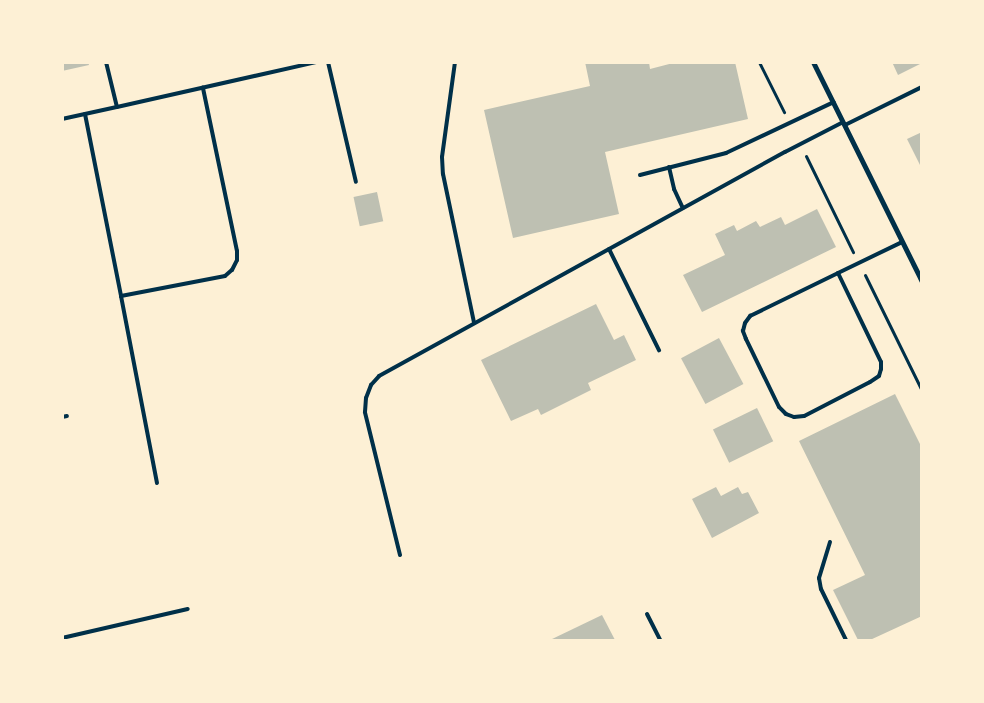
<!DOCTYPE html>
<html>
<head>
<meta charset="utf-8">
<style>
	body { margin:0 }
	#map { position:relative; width:984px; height:703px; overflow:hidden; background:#fdf0d5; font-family:"Source Sans 3",sans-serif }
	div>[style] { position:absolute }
	.building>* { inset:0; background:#bec0b2; transform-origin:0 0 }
	.path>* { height:3px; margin:-1.5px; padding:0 1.5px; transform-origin:1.5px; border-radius:1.5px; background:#003049 }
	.service>* { height:4px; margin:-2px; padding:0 2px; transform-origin:2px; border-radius:2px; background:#003049 }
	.minor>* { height:5px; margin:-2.5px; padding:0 2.5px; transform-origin:2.5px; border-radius:2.5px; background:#003049 }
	span { translate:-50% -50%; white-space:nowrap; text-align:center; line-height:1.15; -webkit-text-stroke:5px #fdf0d5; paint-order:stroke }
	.frame { position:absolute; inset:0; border:64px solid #fdf0d5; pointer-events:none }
</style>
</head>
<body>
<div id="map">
	<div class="building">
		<div style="clip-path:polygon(62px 62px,88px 62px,89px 65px,62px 71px)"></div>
		<div style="clip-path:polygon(585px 62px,649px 62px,650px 69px,677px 62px,735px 62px,748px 119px,605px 152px,619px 214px,513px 238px,484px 110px,590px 86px)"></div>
		<div style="clip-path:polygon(892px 62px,922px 62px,922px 63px,898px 75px)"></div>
		<div style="clip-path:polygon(922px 132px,922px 169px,907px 139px)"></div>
		<div style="left:377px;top:192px;width:30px;height:24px;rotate:78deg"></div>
		<div style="clip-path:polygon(817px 209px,836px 247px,702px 312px,683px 275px,725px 255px,715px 234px,734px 225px,737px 231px,756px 221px,760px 227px,781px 217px,785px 225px)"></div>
		<div style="clip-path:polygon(596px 304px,614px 340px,624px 335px,636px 360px,588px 383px,591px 390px,541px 415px,538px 409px,511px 421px,481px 360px)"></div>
		<div style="left:719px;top:338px;width:52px;height:43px;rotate:62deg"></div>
		<div style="clip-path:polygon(895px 394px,922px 448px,922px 616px,870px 640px,858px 640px,833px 590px,865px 575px,799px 441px)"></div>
		<div style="left:757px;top:408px;width:37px;height:49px;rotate:64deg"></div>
		<div style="clip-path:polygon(716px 487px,721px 496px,738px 487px,742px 494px,748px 492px,759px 513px,712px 538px,692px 499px)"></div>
		<div style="clip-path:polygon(602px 615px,615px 640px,550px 640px)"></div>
	</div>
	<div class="path">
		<div style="left:759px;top:62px;width:56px;rotate:63.4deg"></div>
		<div style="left:806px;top:156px;width:107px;rotate:63.9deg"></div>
		<div style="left:865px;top:275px;width:129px;rotate:63.8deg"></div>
	</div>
	<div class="service">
		<div style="left:106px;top:62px;width:46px;rotate:76.3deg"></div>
		<div style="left:117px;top:107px;width:204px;rotate:-12.7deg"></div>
		<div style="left:328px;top:62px;width:123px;rotate:76.9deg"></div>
		<div style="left:455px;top:62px;width:96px;rotate:97.8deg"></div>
		<div style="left:442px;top:157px;width:17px;rotate:87deg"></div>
		<div style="left:443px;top:174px;width:152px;rotate:78.2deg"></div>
		<div style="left:85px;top:114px;width:186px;rotate:78.8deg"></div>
		<div style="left:62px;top:119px;width:56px;rotate:-12.3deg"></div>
		<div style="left:845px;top:125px;width:86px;rotate:-26.3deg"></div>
		<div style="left:669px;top:167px;width:23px;rotate:77deg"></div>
		<div style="left:674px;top:189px;width:21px;rotate:65deg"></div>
		<div style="left:640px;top:175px;width:89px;rotate:-14.3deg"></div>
		<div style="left:726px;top:153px;width:119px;rotate:-25.3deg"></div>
		<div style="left:609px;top:249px;width:113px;rotate:63.7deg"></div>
		<div style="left:838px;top:273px;width:99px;rotate:64.2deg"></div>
		<div style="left:881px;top:362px;width:7px;rotate:90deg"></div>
		<div style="left:881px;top:369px;width:7px;rotate:106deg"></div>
		<div style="left:879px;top:376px;width:11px;rotate:146deg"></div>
		<div style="left:870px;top:382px;width:74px;rotate:152.7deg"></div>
		<div style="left:804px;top:416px;width:10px;rotate:174deg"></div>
		<div style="left:794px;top:417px;width:9px;rotate:-159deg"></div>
		<div style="left:786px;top:414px;width:10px;rotate:-135deg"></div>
		<div style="left:779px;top:407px;width:76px;rotate:-115.9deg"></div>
		<div style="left:746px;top:339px;width:9px;rotate:-111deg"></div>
		<div style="left:743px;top:331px;width:8px;rotate:-76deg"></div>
		<div style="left:745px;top:323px;width:9px;rotate:-54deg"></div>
		<div style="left:750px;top:316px;width:98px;rotate:-26deg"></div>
		<div style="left:838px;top:273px;width:71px;rotate:-25.8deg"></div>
		<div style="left:62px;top:417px;width:5px;rotate:-11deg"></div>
		<div style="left:157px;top:483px;width:190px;rotate:-100.9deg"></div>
		<div style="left:121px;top:296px;width:106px;rotate:-10.9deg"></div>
		<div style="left:225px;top:276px;width:9px;rotate:-41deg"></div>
		<div style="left:232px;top:270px;width:11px;rotate:-63deg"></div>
		<div style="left:237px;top:260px;width:9px;rotate:-90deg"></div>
		<div style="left:237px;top:251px;width:167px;rotate:-101.8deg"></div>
		<div style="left:830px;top:542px;width:38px;rotate:107deg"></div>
		<div style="left:819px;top:578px;width:11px;rotate:80deg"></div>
		<div style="left:821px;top:589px;width:57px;rotate:63.9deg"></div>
		<div style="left:400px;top:555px;width:147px;rotate:-103.8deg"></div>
		<div style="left:365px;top:412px;width:14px;rotate:-86deg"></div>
		<div style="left:366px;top:398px;width:14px;rotate:-69deg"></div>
		<div style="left:371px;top:385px;width:12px;rotate:-48deg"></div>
		<div style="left:379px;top:376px;width:464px;rotate:-28.9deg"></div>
		<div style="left:785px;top:152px;width:65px;rotate:-27.3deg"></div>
		<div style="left:647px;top:614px;width:29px;rotate:63deg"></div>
		<div style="left:62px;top:638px;width:129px;rotate:-13deg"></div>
	</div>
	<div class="minor">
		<div style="left:813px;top:62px;width:246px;rotate:63.6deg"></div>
	</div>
	<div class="frame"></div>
</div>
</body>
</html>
